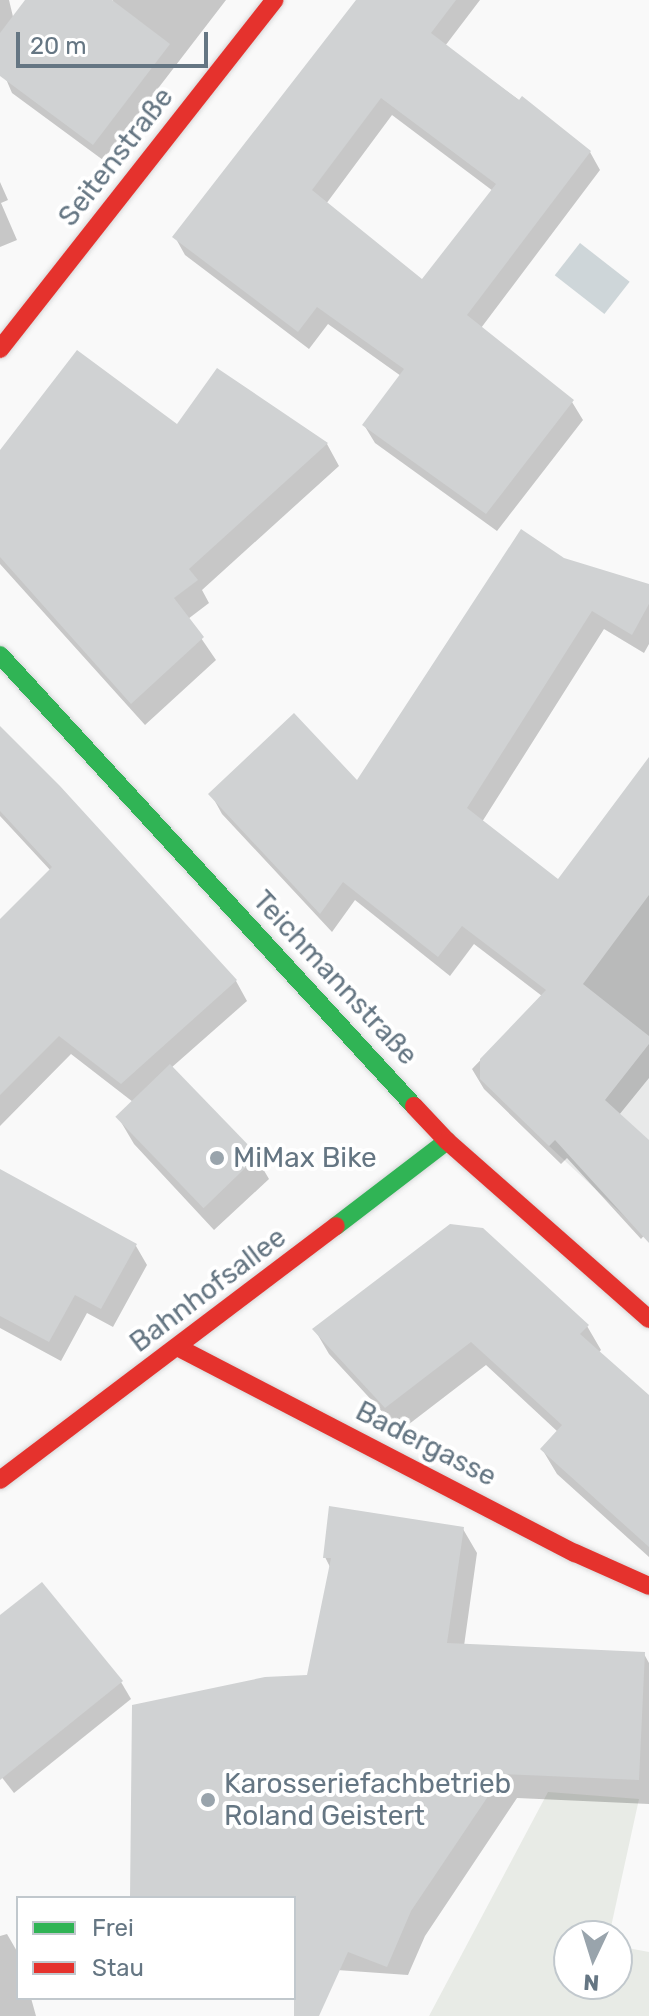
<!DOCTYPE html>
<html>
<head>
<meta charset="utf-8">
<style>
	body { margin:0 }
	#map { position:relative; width:649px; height:2016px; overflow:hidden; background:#f9f9f9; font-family:Rubik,sans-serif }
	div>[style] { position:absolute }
	.built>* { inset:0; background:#e8e9e9 }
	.green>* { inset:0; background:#e8ebe6 }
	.water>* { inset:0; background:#ced6d9; transform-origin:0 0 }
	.shadow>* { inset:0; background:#0003 }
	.building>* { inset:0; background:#d0d2d3; transform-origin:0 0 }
	.roads { filter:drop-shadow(0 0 2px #d5d6d7) drop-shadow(0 0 2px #d5d6d7) }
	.fast>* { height:18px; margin:-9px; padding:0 9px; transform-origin:9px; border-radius:9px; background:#30b455 }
	.jam>* { height:18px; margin:-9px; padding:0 9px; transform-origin:9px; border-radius:9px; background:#e5322d }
	.dots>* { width:22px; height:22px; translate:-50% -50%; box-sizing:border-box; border:4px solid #fff; border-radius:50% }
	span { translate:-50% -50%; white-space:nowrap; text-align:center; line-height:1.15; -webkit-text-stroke:8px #fff; paint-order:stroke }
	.street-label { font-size:28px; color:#657683 }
	.poi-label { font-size:28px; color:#657683 }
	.left { translate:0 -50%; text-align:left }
	.legend { position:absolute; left:16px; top:1896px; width:280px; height:104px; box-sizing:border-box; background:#fff; border:2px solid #c1c8cd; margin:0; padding:10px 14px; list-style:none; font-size:24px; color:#657683 }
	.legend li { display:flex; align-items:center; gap:16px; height:40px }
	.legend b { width:40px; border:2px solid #c1c8cd }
	.north { position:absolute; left:553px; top:1920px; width:80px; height:80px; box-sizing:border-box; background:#fff; border:2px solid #c1c8cd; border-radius:50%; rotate:184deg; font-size:22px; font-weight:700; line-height:32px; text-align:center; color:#657683 }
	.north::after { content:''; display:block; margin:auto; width:28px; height:36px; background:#99a4ac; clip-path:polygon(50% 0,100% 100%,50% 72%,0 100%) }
	.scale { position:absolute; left:16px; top:32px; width:192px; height:36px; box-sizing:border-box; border:4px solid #657683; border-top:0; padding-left:10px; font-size:24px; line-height:28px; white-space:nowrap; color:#657683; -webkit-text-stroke:6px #fff; paint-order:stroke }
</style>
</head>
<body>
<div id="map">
	<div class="built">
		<div style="clip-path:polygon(649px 758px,649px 1239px,549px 1146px,590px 1101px,615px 1010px,513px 941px)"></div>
	</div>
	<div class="green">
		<div style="clip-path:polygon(548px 1792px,639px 1799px,609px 1936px,569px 1936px,569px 1984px,617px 1984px,617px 1946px,649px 1952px,649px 2016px,429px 2016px)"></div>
	</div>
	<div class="water">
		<div style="left:580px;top:243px;width:63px;height:41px;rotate:38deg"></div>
	</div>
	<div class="shadow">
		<div style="clip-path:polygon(0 0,9px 0,15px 25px,31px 0,86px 0,104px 13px,113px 0,226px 0,103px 160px,12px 93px,0 65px)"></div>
		<div style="clip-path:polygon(evenodd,357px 0,480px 0,445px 46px,590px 152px,600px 170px,481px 328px,572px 402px,583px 420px,497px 531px,375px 443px,364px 425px,401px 376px,328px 324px,309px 349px,185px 255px,175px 237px,357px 0,392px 115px,493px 191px,422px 282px,326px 204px,392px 115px)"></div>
		<div style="clip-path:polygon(0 182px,8px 200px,1px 203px,17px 240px,0 247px)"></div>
		<div style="clip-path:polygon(177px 427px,327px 444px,339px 466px,202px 590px,209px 603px,188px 619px,216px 660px,145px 725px,0 564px,0 454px)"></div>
		<div style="clip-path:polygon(563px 559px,649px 586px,649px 644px,644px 653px,604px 629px,482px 822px,559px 882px,649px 804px,649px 1078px,619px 1115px,649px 1143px,649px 1230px,641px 1239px,567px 1158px,561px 1164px,484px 1089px,472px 1069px,542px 996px,474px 944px,450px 976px,355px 900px,332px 932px,222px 814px,211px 794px,357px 784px)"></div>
		<div style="clip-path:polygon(0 730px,59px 787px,236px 981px,247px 1001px,171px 1068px,256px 1157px,269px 1179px,214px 1230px,134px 1144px,121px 1122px,143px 1097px,133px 1102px,71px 1054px,0 1126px,0 922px,51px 871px,0 816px)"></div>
		<div style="clip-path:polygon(0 1172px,136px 1246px,147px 1265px,113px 1327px,87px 1313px,61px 1361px,0 1328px)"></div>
		<div style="clip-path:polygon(587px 1326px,601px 1350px,598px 1353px,649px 1399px,649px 1557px,557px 1474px,542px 1449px,558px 1432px,486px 1365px,400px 1431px,329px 1354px,315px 1330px)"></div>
		<div style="clip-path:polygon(463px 1529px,477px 1553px,464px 1646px,644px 1654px,649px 1663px,649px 1804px,517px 1798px,425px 1936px,408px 1975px,294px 1967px,294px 1898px,132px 1898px,309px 1677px,331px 1569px,325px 1557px)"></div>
		<div style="clip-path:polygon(0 1618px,121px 1682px,131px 1699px,14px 1793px,0 1775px)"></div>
		<div style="clip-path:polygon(7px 1934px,18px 1953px,18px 1998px,31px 1998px,36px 2016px,0 2016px,0 1936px)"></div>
	</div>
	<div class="building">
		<div style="clip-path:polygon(25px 0,112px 0,170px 44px,93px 145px,0 76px,0 33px)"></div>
		<div style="clip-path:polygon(evenodd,356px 0,456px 0,431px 33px,519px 100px,522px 96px,591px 151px,467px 315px,574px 400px,486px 514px,362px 425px,404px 369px,317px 307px,298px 332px,172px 237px,356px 0,381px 98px,496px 184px,422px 279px,312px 190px,381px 98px)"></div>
		<div style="clip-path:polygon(77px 350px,177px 424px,217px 368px,328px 443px,189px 569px,198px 580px,174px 598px,204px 637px,131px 704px,0 557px,0 450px)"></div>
		<div style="clip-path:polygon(521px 529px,564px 558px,649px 584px,649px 604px,632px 635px,592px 611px,467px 808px,558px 879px,649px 757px,649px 895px,583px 984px,649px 1036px,649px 1044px,605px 1100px,649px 1140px,649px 1243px,555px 1140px,549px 1146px,480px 1079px,480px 1059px,546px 990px,462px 926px,438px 957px,343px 882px,320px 914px,208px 794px,294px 713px,357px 780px)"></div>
		<div style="clip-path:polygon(0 726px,60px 786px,237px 980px,121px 1084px,59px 1036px,0 1095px,0 919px,52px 867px,0 811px)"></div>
		<div style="left:170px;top:1064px;width:127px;height:76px;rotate:46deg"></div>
		<div style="clip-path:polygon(0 1169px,137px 1244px,101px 1309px,75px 1295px,49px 1342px,0 1316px)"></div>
		<div style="clip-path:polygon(450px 1224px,483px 1228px,589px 1325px,580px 1334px,649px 1395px,649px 1547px,540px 1449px,562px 1425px,471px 1342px,385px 1408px,312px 1329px)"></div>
		<div style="clip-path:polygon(329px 1506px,464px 1527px,447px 1643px,645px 1652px,639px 1780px,503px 1774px,411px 1911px,387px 1967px,348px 1952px,319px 2016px,294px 2016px,294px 1898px,130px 1898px,132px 1705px,265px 1677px,307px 1675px,331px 1558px,323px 1558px)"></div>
		<div style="clip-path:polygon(42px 1582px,123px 1681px,0 1780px,0 1615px)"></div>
	</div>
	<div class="roads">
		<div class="fast">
			<div style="left:0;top:655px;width:612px;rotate:47.45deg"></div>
			<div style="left:336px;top:1226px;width:140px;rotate:-37.4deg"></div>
		</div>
		<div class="jam">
			<div style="left:0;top:349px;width:444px;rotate:-51.8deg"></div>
			<div style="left:414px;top:1106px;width:48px;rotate:46.7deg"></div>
			<div style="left:447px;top:1141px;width:269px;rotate:41.4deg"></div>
			<div style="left:179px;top:1348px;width:446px;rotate:27.4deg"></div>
			<div style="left:575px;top:1553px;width:81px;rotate:24deg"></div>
			<div style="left:0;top:1480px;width:421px;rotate:-37.1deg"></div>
		</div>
	</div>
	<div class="dots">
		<div style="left:217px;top:1158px;background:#99a4ac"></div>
		<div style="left:208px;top:1800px;background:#99a4ac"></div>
	</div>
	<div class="street-label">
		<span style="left:116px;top:157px;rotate:-52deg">Seitenstraße</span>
		<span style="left:335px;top:978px;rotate:47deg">Teichmannstraße</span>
		<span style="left:208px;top:1290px;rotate:-37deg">Bahnhofsallee</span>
		<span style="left:426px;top:1444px;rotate:27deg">Badergasse</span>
	</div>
	<div class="poi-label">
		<span class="left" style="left:233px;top:1158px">MiMax Bike</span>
		<span class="left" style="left:224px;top:1800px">Karosseriefachbetrieb<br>Roland Geistert</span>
	</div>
	<ul class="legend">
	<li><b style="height:10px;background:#30b455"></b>Frei</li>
	<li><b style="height:10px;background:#e5322d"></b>Stau</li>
	</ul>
	<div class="north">N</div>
	<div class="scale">20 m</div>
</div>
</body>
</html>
